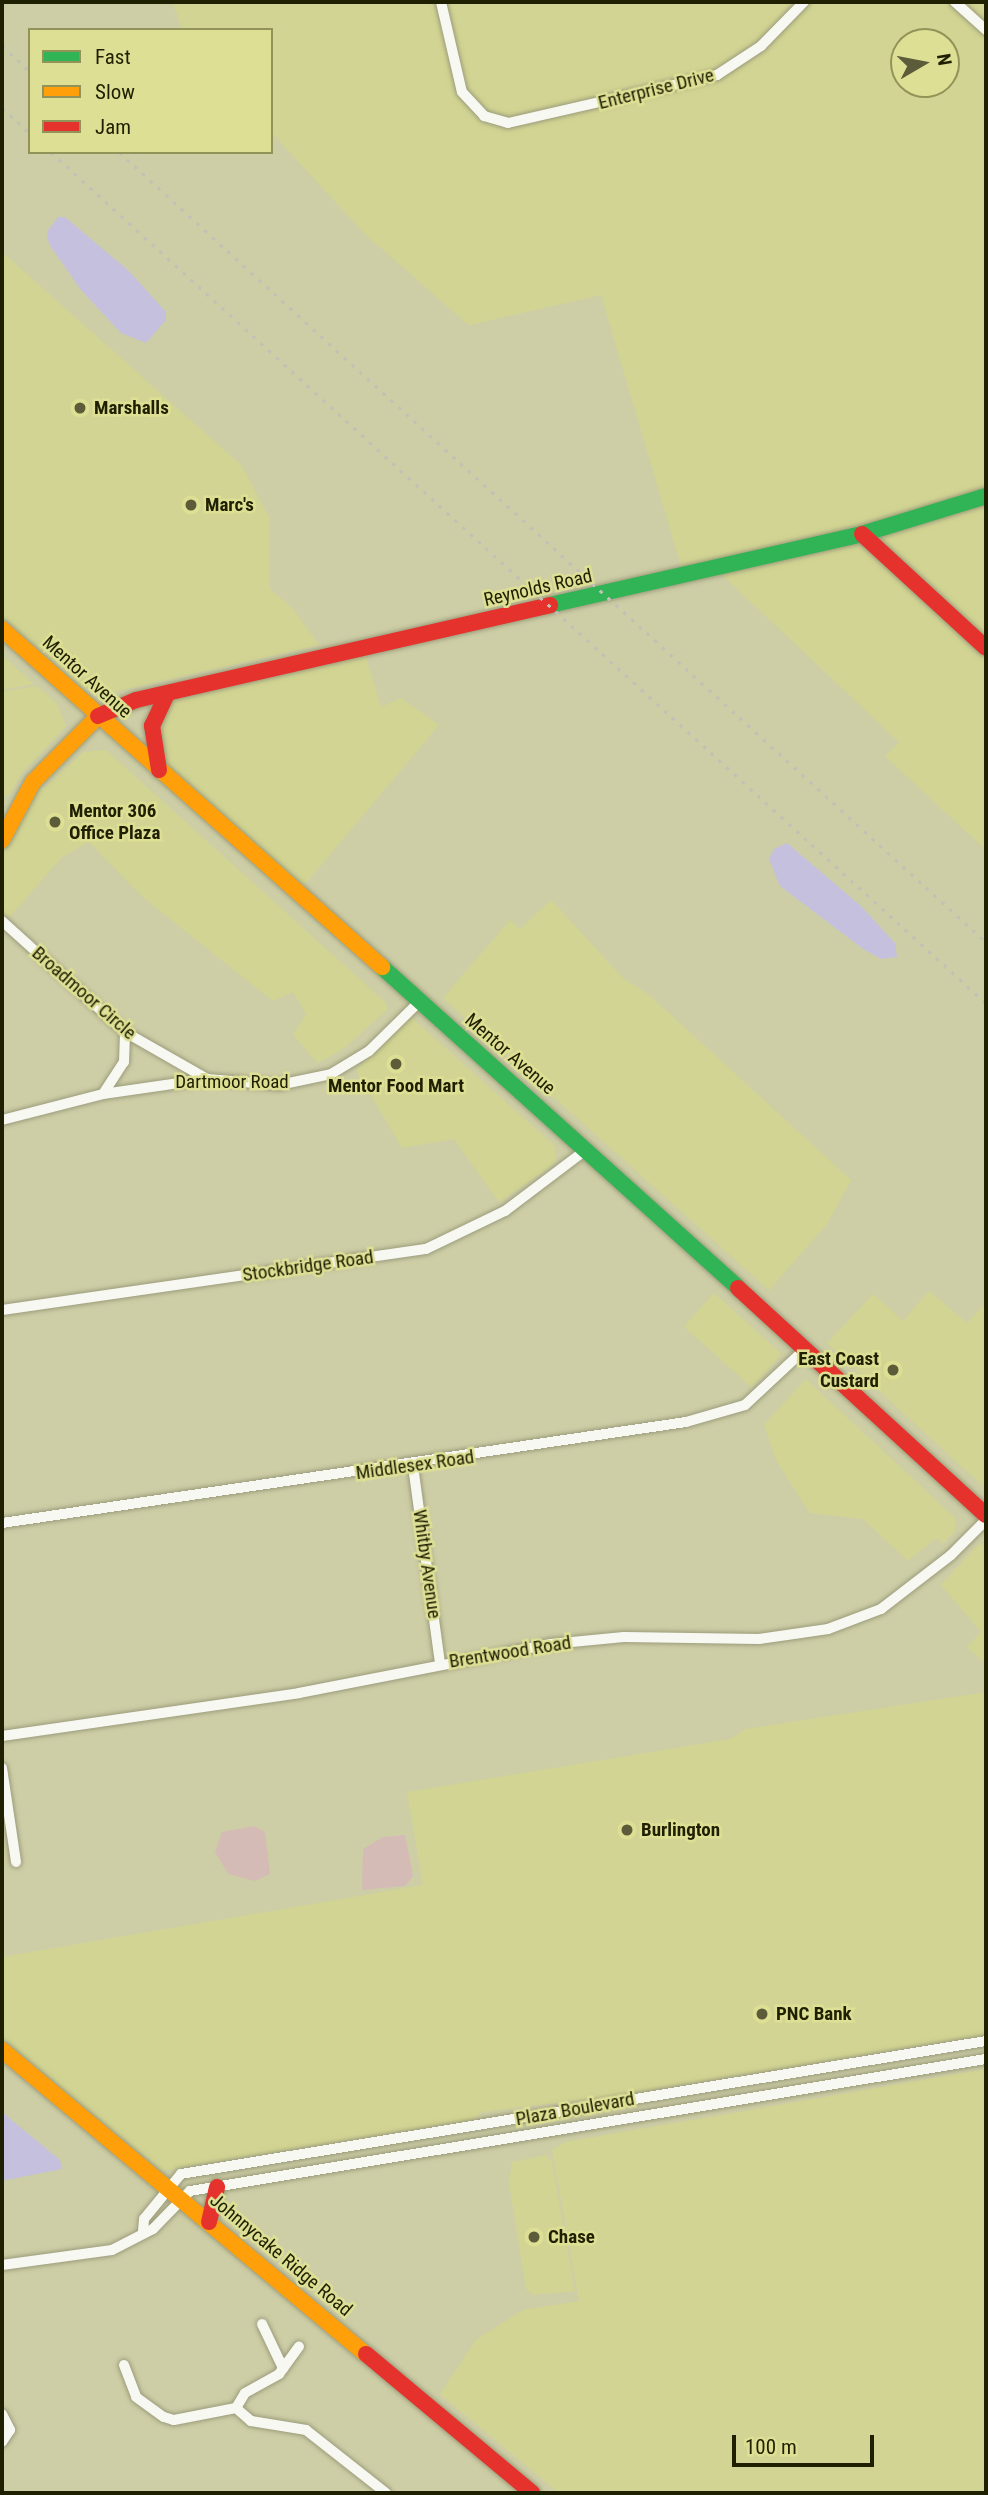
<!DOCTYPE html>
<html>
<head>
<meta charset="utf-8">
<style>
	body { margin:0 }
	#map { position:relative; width:988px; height:2495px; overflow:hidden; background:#cdcea6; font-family:"Roboto Condensed",sans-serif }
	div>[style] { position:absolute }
	.built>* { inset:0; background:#d1d492; transform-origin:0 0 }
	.green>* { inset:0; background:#d5bbb5 }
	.water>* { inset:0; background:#c5c0dd }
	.roads { filter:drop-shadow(0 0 2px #9c9c7c) drop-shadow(0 0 2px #9c9c7c) }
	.street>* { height:10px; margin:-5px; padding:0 5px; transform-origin:5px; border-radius:5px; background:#f8f8f2 }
	.fast>* { height:16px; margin:-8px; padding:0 8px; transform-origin:8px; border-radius:8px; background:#30b455 }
	.slow>* { height:16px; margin:-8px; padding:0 8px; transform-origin:8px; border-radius:8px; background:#ff9f0a }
	.jam>* { height:16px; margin:-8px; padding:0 8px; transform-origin:8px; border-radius:8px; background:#e5322d }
	.rail>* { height:2.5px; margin-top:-1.25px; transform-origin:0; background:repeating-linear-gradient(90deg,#c1c1b5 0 3.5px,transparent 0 10.5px) }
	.dots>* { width:19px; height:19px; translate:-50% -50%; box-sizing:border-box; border:4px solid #dde094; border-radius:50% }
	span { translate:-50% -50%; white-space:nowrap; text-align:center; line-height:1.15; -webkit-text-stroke:5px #dde094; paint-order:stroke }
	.street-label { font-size:19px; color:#1f1f01 }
	.poi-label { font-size:19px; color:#1f1f01; font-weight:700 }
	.left { translate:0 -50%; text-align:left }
	.right { translate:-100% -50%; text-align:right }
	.frame { position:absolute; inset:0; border:4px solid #1f1f01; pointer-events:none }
	.legend { position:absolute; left:28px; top:28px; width:245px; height:126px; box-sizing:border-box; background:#dde094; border:2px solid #919359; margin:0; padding:9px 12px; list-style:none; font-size:21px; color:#1f1f01 }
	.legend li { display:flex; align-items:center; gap:14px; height:35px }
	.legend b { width:35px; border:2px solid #919359 }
	.north { position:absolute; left:890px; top:28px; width:70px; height:70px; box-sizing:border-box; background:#dde094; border:2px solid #919359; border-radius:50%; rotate:80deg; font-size:19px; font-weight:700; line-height:28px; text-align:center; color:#1f1f01 }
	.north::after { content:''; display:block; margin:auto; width:24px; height:32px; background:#5c5c3b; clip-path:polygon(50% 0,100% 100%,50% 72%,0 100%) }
	.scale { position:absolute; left:732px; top:2435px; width:142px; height:32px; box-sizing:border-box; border:4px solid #1f1f01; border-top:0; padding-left:9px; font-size:21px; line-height:24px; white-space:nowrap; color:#1f1f01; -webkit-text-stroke:5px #dde094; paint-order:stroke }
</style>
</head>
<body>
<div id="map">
	<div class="built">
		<div style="clip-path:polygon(evenodd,173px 2px,986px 2px,986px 491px,872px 528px,683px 573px,601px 295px,470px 325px,465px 322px,364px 233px,271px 132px,271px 30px,182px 30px,173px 2px,904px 42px,946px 42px,946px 84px,904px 84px,904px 42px)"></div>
		<div style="clip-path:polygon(2px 252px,242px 466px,270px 519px,270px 589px,292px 608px,319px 645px,105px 694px,83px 688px,2px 616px)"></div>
		<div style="clip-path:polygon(986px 498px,986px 850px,885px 756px,899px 742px,718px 571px)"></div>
		<div style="clip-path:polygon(365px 654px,381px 707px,401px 698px,439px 725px,301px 889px,164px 769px,157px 738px,161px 712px,172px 698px)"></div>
		<div style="clip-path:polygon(2px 655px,34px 684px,2px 690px)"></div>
		<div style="clip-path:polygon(37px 686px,57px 704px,66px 726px,22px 773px,9px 796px,2px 794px,2px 692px)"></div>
		<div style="clip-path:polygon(106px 750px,386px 1003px,387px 1010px,343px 1049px,318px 1063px,293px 1035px,306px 1014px,293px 992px,273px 1001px,144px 898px,89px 842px,62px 857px,6px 921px,2px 917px,2px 846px,38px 783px,45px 788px,83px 752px)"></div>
		<div style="clip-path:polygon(551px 900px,624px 979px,648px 994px,851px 1180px,827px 1224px,769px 1290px,443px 998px,510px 920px,520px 929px)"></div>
		<div style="clip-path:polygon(411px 1017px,555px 1146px,556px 1163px,499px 1202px,454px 1139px,402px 1148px,356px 1070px)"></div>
		<div style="clip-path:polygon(929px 1291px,967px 1323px,986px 1303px,986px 1489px,827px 1343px,873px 1294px,903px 1321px)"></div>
		<div style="left:714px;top:1293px;width:91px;height:45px;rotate:42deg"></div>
		<div style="clip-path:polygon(806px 1379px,955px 1518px,955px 1531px,943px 1544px,936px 1538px,908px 1561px,863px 1519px,810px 1513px,777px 1462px,764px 1425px)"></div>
		<div style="clip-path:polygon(986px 1544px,986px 1664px,967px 1647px,981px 1632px,941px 1585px,978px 1545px)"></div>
		<div style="clip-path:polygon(986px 1692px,986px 2035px,615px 2096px,482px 2112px,474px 2120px,168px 2170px,161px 2170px,2px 2039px,2px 1957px,423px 1885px,407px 1792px,730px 1739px,746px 1729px)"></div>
		<div style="clip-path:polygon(986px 2069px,986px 2493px,559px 2493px,440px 2394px,476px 2340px,523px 2310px,579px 2301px,552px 2150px,565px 2142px)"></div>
		<div style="clip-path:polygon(546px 2155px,552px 2162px,575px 2291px,533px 2295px,526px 2289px,509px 2183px,512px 2162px)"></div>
	</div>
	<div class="green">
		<div style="clip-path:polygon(254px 1826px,265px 1832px,270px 1874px,255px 1881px,228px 1874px,215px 1852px,222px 1832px)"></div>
		<div style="clip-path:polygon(405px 1835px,413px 1876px,405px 1886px,362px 1890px,363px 1849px,383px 1837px)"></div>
	</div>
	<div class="water">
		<div style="clip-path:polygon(58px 217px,65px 217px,129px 271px,166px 312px,166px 320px,146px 343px,121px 333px,81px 290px,49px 244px,47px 232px)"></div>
		<div style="clip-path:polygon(787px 843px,861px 906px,895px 943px,897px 957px,881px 959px,863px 949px,780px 886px,769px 859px,774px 849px)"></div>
		<div style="clip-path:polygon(2px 2112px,60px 2160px,62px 2169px,2px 2181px)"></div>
	</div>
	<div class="roads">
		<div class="street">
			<div style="left:441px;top:2px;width:92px;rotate:76.9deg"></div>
			<div style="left:462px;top:92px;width:33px;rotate:47deg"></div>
			<div style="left:484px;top:116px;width:25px;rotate:16deg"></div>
			<div style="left:508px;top:123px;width:214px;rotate:-12.9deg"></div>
			<div style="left:717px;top:75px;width:53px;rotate:-33.4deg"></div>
			<div style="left:761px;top:46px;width:62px;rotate:-45.7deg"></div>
			<div style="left:955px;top:2px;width:42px;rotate:42.1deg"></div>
			<div style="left:2px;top:921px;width:166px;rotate:42.1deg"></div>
			<div style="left:125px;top:1032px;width:95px;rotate:29.8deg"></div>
			<div style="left:103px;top:1094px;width:105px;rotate:-8.2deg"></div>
			<div style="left:207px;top:1079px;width:72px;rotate:4.8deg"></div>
			<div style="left:279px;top:1085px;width:53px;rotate:-11.9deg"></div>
			<div style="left:331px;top:1074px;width:44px;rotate:-31.2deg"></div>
			<div style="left:369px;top:1051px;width:70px;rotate:-44.4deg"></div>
			<div style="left:2px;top:1120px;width:104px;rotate:-14.4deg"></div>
			<div style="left:103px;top:1094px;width:38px;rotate:-57deg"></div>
			<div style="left:124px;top:1062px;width:30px;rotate:-88deg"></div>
			<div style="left:2px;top:1310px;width:428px;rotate:-8.2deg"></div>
			<div style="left:426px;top:1249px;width:88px;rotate:-25.7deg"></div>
			<div style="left:505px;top:1211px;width:103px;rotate:-37.1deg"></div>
			<div style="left:413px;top:1466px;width:198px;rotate:82.2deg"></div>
			<div style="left:2px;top:1523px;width:691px;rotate:-8.4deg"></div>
			<div style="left:686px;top:1422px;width:61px;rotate:-16.1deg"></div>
			<div style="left:745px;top:1405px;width:82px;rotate:-43deg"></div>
			<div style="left:2px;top:1736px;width:300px;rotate:-8.2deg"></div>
			<div style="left:299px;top:1693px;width:257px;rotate:-11deg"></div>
			<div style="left:551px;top:1644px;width:73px;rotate:-5.5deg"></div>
			<div style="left:624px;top:1637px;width:135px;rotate:0.8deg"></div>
			<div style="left:759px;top:1639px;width:70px;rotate:-8.2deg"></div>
			<div style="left:828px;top:1629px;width:57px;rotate:-20.7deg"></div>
			<div style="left:881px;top:1609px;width:88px;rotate:-37.6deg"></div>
			<div style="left:951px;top:1555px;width:49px;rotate:-45deg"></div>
			<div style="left:2px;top:1768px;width:95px;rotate:81.5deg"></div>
			<div style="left:143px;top:2231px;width:12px;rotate:-85deg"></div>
			<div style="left:144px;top:2219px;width:58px;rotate:-50.6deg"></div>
			<div style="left:181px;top:2174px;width:816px;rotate:-9.38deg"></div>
			<div style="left:2px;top:2265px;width:111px;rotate:-7.8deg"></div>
			<div style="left:112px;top:2250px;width:46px;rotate:-27.1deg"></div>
			<div style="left:153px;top:2229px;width:53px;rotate:-45.8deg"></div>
			<div style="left:190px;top:2191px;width:807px;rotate:-9.42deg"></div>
			<div style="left:262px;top:2324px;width:49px;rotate:64.5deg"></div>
			<div style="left:124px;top:2365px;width:34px;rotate:69deg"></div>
			<div style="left:136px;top:2397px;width:34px;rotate:36deg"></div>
			<div style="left:164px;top:2417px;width:10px;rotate:17deg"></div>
			<div style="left:174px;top:2420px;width:63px;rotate:-11deg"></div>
			<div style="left:236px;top:2408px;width:20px;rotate:41deg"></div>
			<div style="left:251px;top:2421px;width:56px;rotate:9.3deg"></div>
			<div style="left:306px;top:2430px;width:102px;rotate:38.2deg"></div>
			<div style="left:236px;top:2408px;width:17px;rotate:-59deg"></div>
			<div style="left:245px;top:2393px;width:39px;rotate:-29deg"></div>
			<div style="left:279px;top:2374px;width:34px;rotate:-54deg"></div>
			<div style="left:2px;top:2414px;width:18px;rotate:63deg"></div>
			<div style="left:10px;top:2430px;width:14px;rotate:124deg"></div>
		</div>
		<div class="fast">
			<div style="left:550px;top:605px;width:320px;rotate:-12.8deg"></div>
			<div style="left:862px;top:534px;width:130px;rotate:-17deg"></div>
			<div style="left:382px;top:967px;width:479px;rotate:42deg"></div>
		</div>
		<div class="slow">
			<div style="left:2px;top:629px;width:509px;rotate:41.65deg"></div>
			<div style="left:2px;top:840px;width:66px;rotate:-61.9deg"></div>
			<div style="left:33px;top:782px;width:93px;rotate:-45.4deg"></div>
			<div style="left:2px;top:2050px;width:474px;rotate:39.9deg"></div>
		</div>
		<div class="jam">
			<div style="left:862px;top:534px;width:168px;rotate:42.6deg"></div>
			<div style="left:98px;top:716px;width:41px;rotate:-22.8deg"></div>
			<div style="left:136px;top:700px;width:425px;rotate:-12.9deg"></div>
			<div style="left:159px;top:770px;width:45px;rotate:-99deg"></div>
			<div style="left:152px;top:726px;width:35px;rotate:-65deg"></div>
			<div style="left:738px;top:1288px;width:336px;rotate:42.5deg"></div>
			<div style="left:209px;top:2222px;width:36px;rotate:-77deg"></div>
			<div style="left:366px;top:2354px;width:217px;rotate:39.9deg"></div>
		</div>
	</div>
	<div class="rail">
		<div style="left:2px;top:46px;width:38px;rotate:42deg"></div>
		<div style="left:2px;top:108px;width:38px;rotate:42deg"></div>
		<div style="left:51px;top:152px;width:1264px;rotate:42.31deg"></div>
		<div style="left:119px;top:152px;width:1173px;rotate:42.34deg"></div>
	</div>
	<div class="dots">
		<div style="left:80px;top:408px;background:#5c5c3b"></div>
		<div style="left:191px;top:505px;background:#5c5c3b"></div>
		<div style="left:55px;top:822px;background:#5c5c3b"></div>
		<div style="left:396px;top:1064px;background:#5c5c3b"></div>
		<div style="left:893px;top:1370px;background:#5c5c3b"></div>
		<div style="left:627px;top:1830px;background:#5c5c3b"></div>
		<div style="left:762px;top:2014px;background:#5c5c3b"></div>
		<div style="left:534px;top:2237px;background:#5c5c3b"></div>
	</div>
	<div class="street-label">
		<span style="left:656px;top:89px;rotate:-14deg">Enterprise Drive</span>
		<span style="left:538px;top:588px;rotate:-13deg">Reynolds Road</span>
		<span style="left:87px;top:677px;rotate:42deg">Mentor Avenue</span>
		<span style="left:84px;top:993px;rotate:41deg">Broadmoor Circle</span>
		<span style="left:510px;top:1054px;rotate:41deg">Mentor Avenue</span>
		<span style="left:232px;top:1082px">Dartmoor Road</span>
		<span style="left:308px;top:1266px;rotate:-8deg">Stockbridge Road</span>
		<span style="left:415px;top:1465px;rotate:-8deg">Middlesex Road</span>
		<span style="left:427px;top:1564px;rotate:82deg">Whitby Avenue</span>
		<span style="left:510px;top:1652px;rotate:-9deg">Brentwood Road</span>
		<span style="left:575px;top:2109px;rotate:-10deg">Plaza Boulevard</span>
		<span style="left:281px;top:2255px;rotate:40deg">Johnnycake Ridge Road</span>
	</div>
	<div class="poi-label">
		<span class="left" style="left:94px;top:408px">Marshalls</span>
		<span class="left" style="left:205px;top:505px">Marc's</span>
		<span class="left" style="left:69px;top:822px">Mentor 306<br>Office Plaza</span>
		<span style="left:396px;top:1086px">Mentor Food Mart</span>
		<span class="right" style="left:879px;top:1370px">East Coast<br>Custard</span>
		<span class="left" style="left:641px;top:1830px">Burlington</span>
		<span class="left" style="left:776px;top:2014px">PNC Bank</span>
		<span class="left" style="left:548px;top:2237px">Chase</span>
	</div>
	<div class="frame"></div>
	<ul class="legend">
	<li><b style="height:9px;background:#30b455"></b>Fast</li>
	<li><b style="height:9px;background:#ff9f0a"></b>Slow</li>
	<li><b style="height:9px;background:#e5322d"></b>Jam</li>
	</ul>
	<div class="north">N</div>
	<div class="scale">100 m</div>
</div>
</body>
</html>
